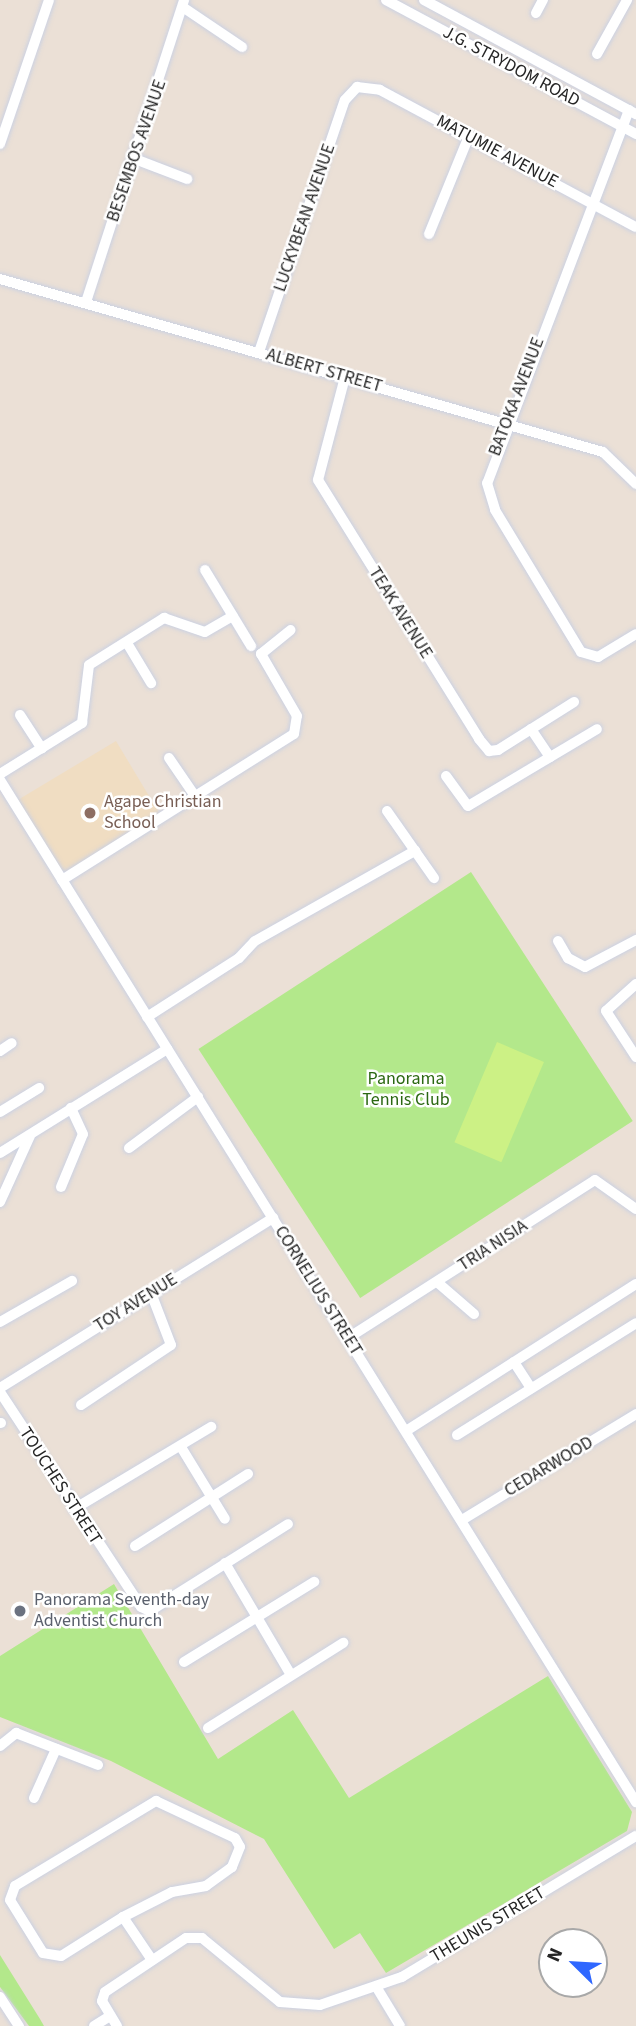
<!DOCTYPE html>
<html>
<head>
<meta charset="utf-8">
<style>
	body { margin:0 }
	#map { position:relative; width:636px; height:2026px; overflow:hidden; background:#ebe0d6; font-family:"Source Sans 3",sans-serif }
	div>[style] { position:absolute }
	.education>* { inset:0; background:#f0ddc2; transform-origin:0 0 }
	.green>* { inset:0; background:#b3e88b; transform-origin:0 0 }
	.pitch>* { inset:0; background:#ccf185; transform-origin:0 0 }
	.roads { filter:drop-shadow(0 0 2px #cbd1e2) drop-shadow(0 0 2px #cbd1e2) }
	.minor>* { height:10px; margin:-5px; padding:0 5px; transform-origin:5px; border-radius:5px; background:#fff }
	.dots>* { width:19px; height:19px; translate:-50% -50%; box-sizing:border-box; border:4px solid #fff; border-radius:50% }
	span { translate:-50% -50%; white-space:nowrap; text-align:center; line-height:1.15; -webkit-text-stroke:5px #fff; paint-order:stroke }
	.street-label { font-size:18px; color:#262626 }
	.education-label { font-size:18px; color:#785e54 }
	.left { translate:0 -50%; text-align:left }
	.park-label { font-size:18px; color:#2b6812 }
	.worship-label { font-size:18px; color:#5b616d }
	.north { position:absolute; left:538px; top:1928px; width:70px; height:70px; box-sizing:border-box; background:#fff; border:2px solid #a8a8a8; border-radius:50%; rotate:294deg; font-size:19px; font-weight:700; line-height:28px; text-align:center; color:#262626 }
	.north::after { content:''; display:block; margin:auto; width:24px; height:32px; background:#2f67ff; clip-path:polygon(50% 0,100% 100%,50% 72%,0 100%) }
</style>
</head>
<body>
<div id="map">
	<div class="education">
		<div style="left:116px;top:741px;width:88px;height:119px;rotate:59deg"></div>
	</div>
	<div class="green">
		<div style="left:471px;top:872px;width:297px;height:325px;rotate:57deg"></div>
		<div style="clip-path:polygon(114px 1584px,218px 1759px,293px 1710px,349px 1798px,548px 1676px,632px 1812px,627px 1831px,386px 1973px,360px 1933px,334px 1949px,264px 1839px,111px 1761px,0 1717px,0 1656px)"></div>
		<div style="clip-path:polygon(0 1955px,40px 2019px,44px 2026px,29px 2026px,0 1987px)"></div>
	</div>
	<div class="pitch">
		<div style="left:497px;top:1042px;width:51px;height:109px;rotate:23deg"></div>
	</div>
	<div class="roads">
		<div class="minor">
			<div style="left:386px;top:0;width:284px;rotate:28.2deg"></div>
			<div style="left:424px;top:0;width:241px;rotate:28.3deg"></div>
			<div style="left:184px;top:8px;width:70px;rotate:33.9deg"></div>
			<div style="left:536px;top:13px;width:15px;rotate:-62deg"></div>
			<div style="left:597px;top:54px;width:62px;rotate:-60.9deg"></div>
			<div style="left:629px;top:110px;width:399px;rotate:110.8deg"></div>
			<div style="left:487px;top:483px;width:28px;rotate:73deg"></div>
			<div style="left:495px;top:510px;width:166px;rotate:58.8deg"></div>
			<div style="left:581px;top:652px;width:18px;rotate:16deg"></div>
			<div style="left:598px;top:657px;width:44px;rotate:-31.2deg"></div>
			<div style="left:0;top:144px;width:152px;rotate:-71.2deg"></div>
			<div style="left:135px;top:159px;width:56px;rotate:21deg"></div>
			<div style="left:429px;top:234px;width:106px;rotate:-67.8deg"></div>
			<div style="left:0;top:279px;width:627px;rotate:16.01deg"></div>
			<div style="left:603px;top:452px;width:46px;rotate:44.1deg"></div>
			<div style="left:86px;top:302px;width:318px;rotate:-72deg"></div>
			<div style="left:259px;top:352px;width:266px;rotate:-71.2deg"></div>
			<div style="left:345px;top:100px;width:18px;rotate:-47deg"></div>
			<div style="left:357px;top:87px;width:23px;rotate:7deg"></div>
			<div style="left:380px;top:90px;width:290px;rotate:28.2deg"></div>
			<div style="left:345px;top:377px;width:106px;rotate:104.7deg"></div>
			<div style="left:318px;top:480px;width:305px;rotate:58.1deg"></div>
			<div style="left:479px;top:739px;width:16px;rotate:50deg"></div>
			<div style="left:489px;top:751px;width:9px;rotate:-6deg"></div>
			<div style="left:498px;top:750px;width:90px;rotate:-32.3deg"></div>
			<div style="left:205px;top:570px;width:89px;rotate:58.8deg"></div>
			<div style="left:127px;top:643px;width:47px;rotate:59deg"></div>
			<div style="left:20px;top:715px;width:40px;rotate:57.1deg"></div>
			<div style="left:531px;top:729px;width:34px;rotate:56deg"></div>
			<div style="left:169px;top:758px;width:46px;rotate:55.6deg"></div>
			<div style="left:0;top:774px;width:97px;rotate:-31.9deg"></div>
			<div style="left:82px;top:723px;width:58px;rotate:-83.1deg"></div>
			<div style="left:89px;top:665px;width:89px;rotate:-32.1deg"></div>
			<div style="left:164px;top:618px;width:43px;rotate:18.9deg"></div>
			<div style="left:205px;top:632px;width:32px;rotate:-30deg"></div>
			<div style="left:446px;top:776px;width:37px;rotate:54deg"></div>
			<div style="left:468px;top:806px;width:150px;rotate:-30.8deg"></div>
			<div style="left:0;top:780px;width:1204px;rotate:58.11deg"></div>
			<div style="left:387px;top:811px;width:82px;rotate:55deg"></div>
			<div style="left:62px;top:880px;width:274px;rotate:-32.2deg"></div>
			<div style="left:294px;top:734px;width:18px;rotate:-81deg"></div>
			<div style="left:297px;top:716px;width:72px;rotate:-120.1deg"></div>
			<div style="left:261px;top:654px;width:38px;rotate:-39deg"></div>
			<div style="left:558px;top:941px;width:20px;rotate:60deg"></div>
			<div style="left:568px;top:958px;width:19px;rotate:28deg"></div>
			<div style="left:585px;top:967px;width:58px;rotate:-27.9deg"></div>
			<div style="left:636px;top:984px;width:40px;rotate:138deg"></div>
			<div style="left:606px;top:1011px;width:55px;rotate:56.9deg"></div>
			<div style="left:147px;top:1017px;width:109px;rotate:-32.7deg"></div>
			<div style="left:239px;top:958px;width:23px;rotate:-47deg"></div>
			<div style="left:255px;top:941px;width:184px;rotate:-29.4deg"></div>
			<div style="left:0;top:1051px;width:14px;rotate:-34deg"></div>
			<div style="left:0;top:1112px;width:46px;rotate:-31.6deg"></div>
			<div style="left:129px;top:1148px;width:86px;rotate:-36.5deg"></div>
			<div style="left:0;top:1153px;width:197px;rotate:-31.9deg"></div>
			<div style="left:61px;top:1187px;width:57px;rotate:-67.5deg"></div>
			<div style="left:83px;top:1134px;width:29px;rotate:-115deg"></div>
			<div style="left:0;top:1202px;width:72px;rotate:-65.6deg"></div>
			<div style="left:437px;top:1282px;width:49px;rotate:40.9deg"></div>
			<div style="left:0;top:1322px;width:83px;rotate:-29.7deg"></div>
			<div style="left:348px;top:1338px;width:293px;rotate:-32.6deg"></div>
			<div style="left:595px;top:1180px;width:50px;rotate:35.3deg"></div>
			<div style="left:514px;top:1362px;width:31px;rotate:57deg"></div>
			<div style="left:0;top:1388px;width:322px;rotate:-31.9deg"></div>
			<div style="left:0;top:1392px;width:257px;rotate:56.7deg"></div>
			<div style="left:141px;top:1607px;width:10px;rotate:24deg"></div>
			<div style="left:150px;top:1611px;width:163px;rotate:-32.2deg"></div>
			<div style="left:81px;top:1405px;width:108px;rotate:-33.7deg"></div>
			<div style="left:171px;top:1345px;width:56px;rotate:-111deg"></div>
			<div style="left:0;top:1423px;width:1px"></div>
			<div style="left:406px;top:1431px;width:273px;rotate:-32.6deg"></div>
			<div style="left:457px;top:1435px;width:211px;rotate:-32deg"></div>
			<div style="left:181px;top:1447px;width:84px;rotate:58.6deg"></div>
			<div style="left:74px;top:1509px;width:160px;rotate:-30.9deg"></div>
			<div style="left:462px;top:1520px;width:204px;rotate:-31.3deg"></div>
			<div style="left:135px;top:1546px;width:134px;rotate:-32.5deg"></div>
			<div style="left:225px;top:1563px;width:130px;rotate:59.5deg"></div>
			<div style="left:184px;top:1662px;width:153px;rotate:-31.6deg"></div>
			<div style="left:208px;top:1728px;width:160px;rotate:-32.2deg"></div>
			<div style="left:0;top:1746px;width:21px;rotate:-39deg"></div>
			<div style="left:16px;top:1733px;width:88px;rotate:21.3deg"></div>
			<div style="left:34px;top:1798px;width:54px;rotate:-65.8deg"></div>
			<div style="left:156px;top:1801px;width:87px;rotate:25.1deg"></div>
			<div style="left:235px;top:1838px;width:10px;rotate:61deg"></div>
			<div style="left:240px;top:1847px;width:22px;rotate:112deg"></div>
			<div style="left:232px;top:1867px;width:32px;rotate:144deg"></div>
			<div style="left:206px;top:1886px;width:35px;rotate:170deg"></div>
			<div style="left:172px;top:1892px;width:55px;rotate:153deg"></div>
			<div style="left:123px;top:1917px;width:73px;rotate:147.8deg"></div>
			<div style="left:61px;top:1956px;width:18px;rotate:-171deg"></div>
			<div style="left:43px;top:1953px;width:62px;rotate:-121.9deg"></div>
			<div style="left:10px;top:1900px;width:15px;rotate:-70deg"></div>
			<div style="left:15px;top:1886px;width:165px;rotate:-31.1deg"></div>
			<div style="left:123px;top:1917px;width:52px;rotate:56deg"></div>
			<div style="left:377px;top:1988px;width:44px;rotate:58.8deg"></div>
			<div style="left:0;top:1997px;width:35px;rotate:57deg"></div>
			<div style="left:94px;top:2026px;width:19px;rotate:-32deg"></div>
			<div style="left:117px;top:2026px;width:29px;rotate:-121deg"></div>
			<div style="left:102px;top:2001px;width:9px;rotate:-72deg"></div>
			<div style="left:105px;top:1992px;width:97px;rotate:-33.7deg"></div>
			<div style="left:186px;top:1938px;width:16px"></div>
			<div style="left:202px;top:1938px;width:101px;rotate:39.4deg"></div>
			<div style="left:280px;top:2002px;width:40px;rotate:4.3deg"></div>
			<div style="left:320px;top:2005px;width:87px;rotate:-18.9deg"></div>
			<div style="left:402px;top:1977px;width:273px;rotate:-31.1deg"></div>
		</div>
	</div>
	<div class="dots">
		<div style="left:90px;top:813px;background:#8d6e63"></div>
		<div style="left:20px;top:1611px;background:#6b7280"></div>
	</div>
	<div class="street-label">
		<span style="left:511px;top:67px;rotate:28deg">J.G. STRYDOM ROAD</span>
		<span style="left:137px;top:151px;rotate:-71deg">BESEMBOS AVENUE</span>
		<span style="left:497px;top:152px;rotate:28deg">MATUMIE AVENUE</span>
		<span style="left:305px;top:218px;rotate:-71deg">LUCKYBEAN AVENUE</span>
		<span style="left:324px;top:371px;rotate:16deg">ALBERT STREET</span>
		<span style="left:517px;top:397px;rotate:-69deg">BATOKA AVENUE</span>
		<span style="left:400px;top:613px;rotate:58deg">TEAK AVENUE</span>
		<span style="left:493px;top:1246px;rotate:-33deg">TRIA NISIA</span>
		<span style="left:318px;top:1291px;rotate:58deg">CORNELIUS STREET</span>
		<span style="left:136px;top:1303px;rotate:-32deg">TOY AVENUE</span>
		<span style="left:549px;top:1467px;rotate:-31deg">CEDARWOOD</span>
		<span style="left:60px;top:1486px;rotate:57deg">TOUCHES STREET</span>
		<span style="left:488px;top:1925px;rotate:-31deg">THEUNIS STREET</span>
	</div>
	<div class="education-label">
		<span class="left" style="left:104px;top:813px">Agape Christian<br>School</span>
	</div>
	<div class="park-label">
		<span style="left:406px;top:1090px">Panorama<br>Tennis Club</span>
	</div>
	<div class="worship-label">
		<span class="left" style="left:34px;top:1611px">Panorama Seventh-day<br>Adventist Church</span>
	</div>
	<div class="north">N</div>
</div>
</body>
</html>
